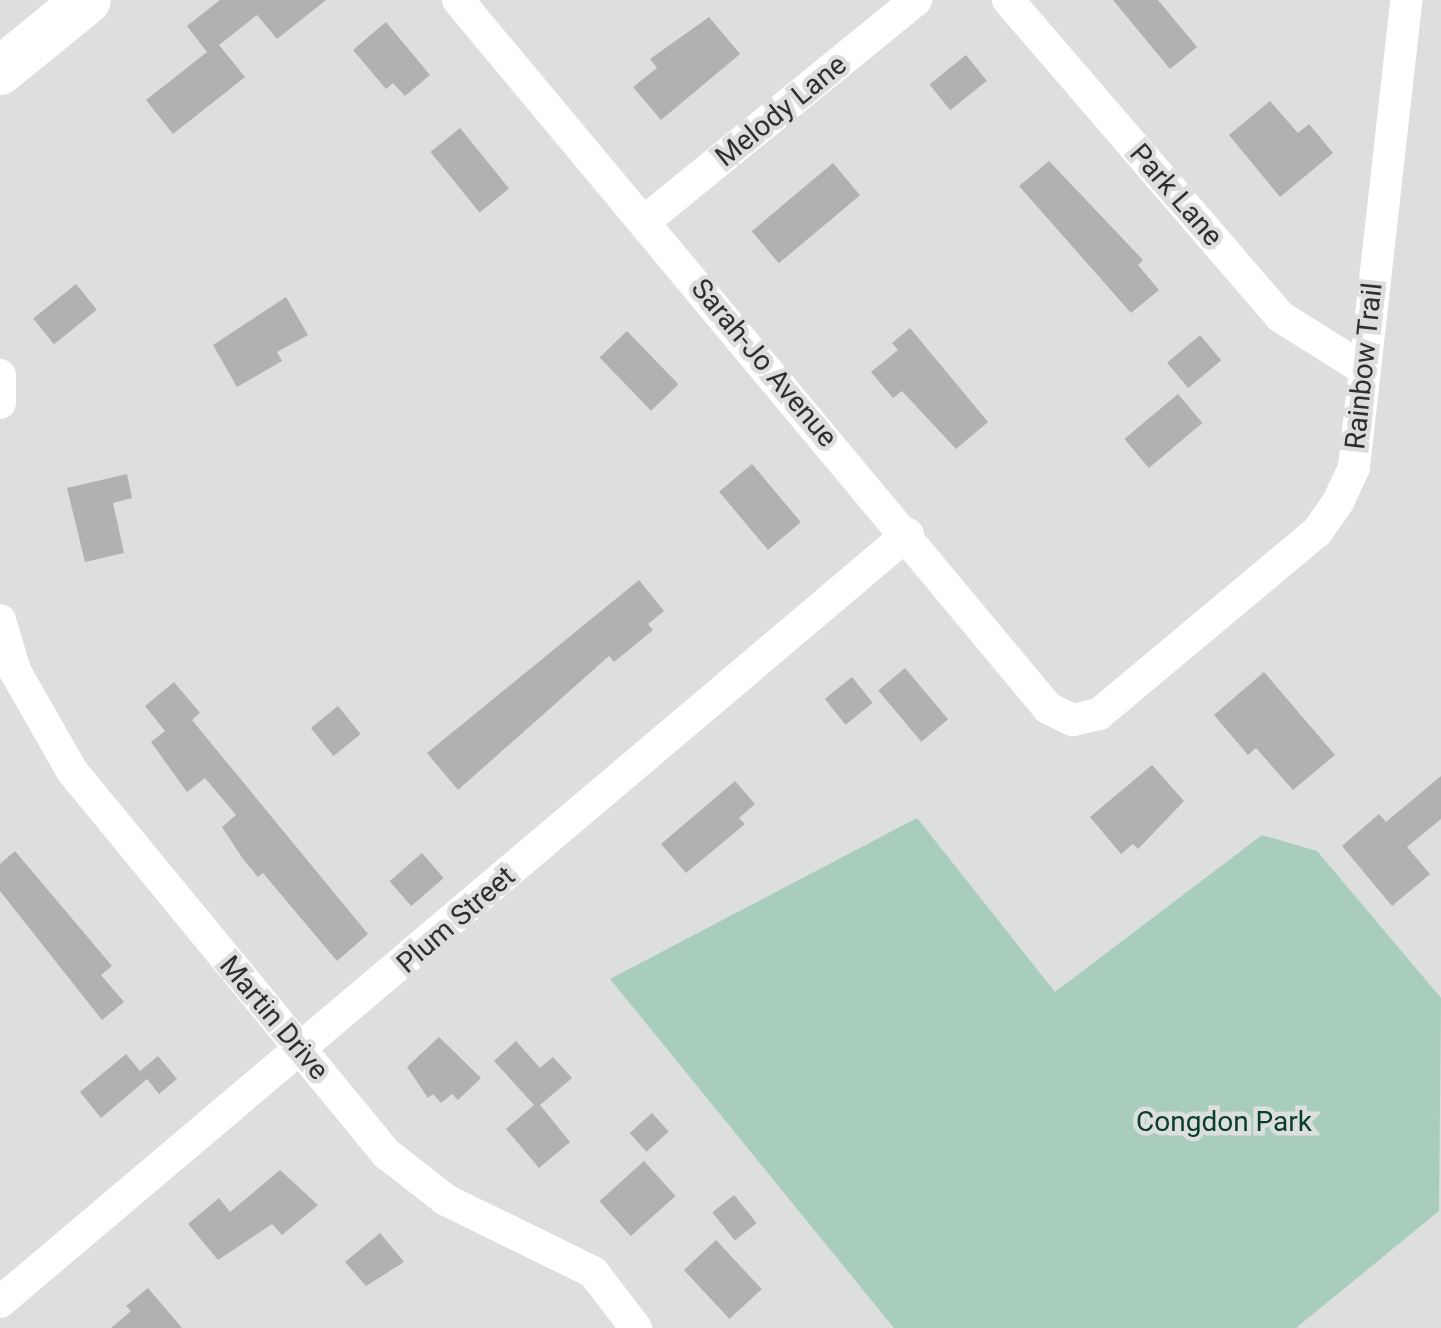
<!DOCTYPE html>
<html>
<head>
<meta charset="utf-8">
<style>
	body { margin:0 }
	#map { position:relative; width:1441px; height:1328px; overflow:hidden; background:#dcdfdd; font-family:Roboto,sans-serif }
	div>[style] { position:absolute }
	.green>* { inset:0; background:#a8cdbd }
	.building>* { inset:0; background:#afb2b1; transform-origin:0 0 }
	.street>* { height:32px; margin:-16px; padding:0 16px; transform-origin:16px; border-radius:16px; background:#fff }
	.secondary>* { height:48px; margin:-24px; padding:0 24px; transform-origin:24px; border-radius:24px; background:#fff }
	span { translate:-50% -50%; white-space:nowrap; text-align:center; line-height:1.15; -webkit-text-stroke:9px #dcdfdd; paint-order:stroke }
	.street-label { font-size:28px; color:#2e2f2f }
	.park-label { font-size:28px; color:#073e2d }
</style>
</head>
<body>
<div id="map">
	<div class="green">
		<div style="clip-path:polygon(917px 818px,1055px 992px,1262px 835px,1317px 851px,1441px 998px,1439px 1211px,1296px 1328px,894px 1328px,610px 979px)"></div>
	</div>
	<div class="building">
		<div style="clip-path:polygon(220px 0,326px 0,277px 39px,257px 15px,219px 45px,245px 77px,173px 134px,146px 100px,207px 52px,187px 26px)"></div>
		<div style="clip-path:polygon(1113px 0,1158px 0,1197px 47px,1170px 69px)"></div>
		<div style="clip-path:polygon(709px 17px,740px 54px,661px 120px,633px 87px,657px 68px,650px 59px)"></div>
		<div style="clip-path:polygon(386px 22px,430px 75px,405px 96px,393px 83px,386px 89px,353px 50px)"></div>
		<div style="left:966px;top:55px;width:33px;height:47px;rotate:51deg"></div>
		<div style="clip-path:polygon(1270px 101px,1298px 133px,1309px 124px,1333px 153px,1280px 197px,1229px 135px)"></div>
		<div style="left:460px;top:128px;width:78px;height:38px;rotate:51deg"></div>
		<div style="clip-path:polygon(1049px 161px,1143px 260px,1138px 265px,1159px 290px,1131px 313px,1019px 186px)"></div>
		<div style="left:833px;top:163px;width:42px;height:106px;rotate:50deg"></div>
		<div style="left:76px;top:284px;width:33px;height:55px;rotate:51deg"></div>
		<div style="clip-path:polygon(286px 297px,308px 335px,277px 352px,282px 361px,237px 387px,213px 345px)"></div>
		<div style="clip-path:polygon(910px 328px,988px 422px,956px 449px,902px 391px,893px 398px,871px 372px,898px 350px,892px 343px)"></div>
		<div style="left:627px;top:331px;width:74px;height:38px;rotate:46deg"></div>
		<div style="left:1200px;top:335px;width:33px;height:43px;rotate:50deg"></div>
		<div style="left:1178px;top:394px;width:38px;height:70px;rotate:50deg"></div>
		<div style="left:752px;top:464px;width:76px;height:43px;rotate:50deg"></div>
		<div style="clip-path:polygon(127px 474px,132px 498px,113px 503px,124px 553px,85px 562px,67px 488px)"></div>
		<div style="clip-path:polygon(639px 580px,664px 611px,648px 624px,653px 630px,614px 662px,609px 656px,458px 790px,427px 753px)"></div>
		<div style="left:905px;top:668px;width:67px;height:35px;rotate:50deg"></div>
		<div style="clip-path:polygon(1264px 672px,1335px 755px,1293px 790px,1256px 748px,1248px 755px,1214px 715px)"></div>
		<div style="left:852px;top:677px;width:33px;height:35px;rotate:51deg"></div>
		<div style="clip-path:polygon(174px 682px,200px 713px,192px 720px,368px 934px,337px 961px,263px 873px,258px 877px,243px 859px,222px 827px,236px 815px,205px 778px,187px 792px,151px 742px,165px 731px,145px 706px)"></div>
		<div style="left:338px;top:706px;width:36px;height:35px;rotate:51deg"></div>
		<div style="clip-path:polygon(1152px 765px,1184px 801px,1138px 849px,1133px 844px,1121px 854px,1090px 817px)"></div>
		<div style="clip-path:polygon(1441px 776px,1441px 819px,1407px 847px,1430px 874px,1392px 906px,1342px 846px,1379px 814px,1386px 822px)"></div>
		<div style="clip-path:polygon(735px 781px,755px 804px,739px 818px,745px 824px,686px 873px,661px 844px)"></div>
		<div style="clip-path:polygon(15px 851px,112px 966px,101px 975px,124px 1002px,102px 1020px,0 891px,0 864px)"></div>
		<div style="left:422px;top:853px;width:33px;height:43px;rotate:49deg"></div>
		<div style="clip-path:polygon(439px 1037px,481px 1078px,458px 1100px,452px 1094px,441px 1103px,433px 1094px,428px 1098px,407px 1067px)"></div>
		<div style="clip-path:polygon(516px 1041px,540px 1068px,553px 1057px,572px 1078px,540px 1105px,570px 1142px,539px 1168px,506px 1129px,534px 1105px,494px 1061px)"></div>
		<div style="clip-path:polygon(126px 1054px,140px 1071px,158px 1056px,177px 1079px,159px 1094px,147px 1079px,101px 1118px,80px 1092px)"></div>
		<div style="left:652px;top:1113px;width:25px;height:30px;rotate:48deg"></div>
		<div style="left:644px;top:1161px;width:47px;height:60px;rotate:48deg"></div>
		<div style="clip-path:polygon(280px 1170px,318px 1205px,282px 1235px,272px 1224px,218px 1260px,188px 1224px,219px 1198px,230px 1212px)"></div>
		<div style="left:734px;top:1195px;width:36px;height:28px;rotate:51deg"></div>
		<div style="clip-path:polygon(380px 1233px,404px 1262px,366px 1286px,345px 1262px)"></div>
		<div style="left:716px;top:1240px;width:67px;height:44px;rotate:47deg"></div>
		<div style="clip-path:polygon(148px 1288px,182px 1328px,111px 1328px,131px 1311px,126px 1306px)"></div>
	</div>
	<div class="street">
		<div style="left:458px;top:0;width:922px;rotate:50.19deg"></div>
		<div style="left:1048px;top:708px;width:28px;rotate:26deg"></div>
		<div style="left:1073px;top:720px;width:27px;rotate:-13deg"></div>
		<div style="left:1099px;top:714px;width:284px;rotate:-39.9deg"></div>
		<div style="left:1317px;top:532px;width:37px;rotate:-55deg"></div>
		<div style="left:1338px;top:502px;width:38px;rotate:-65deg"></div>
		<div style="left:1354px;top:467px;width:470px;rotate:-83.6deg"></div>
		<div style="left:1008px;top:0;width:418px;rotate:49.3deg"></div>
		<div style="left:1281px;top:317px;width:96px;rotate:32.2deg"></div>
		<div style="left:645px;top:221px;width:350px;rotate:-39.2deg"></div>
		<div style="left:0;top:375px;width:28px;rotate:90deg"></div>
		<div style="left:0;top:620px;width:53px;rotate:73.6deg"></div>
		<div style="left:15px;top:671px;width:115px;rotate:60.3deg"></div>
		<div style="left:72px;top:771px;width:496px;rotate:50.6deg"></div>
		<div style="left:387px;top:1154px;width:75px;rotate:37.9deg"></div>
		<div style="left:446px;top:1200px;width:164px;rotate:26.1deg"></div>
		<div style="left:593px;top:1272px;width:71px;rotate:52.5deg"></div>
		<div style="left:0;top:1302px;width:1189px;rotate:-40.23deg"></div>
	</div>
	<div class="secondary">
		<div style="left:0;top:71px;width:112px;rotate:-39.2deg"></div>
	</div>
	<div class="street-label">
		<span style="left:781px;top:111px;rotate:-39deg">Melody Lane</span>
		<span style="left:1176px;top:195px;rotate:49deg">Park Lane</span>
		<span style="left:764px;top:363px;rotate:50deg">Sarah-Jo Avenue</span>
		<span style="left:1364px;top:366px;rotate:-84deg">Rainbow Trail</span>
		<span style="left:456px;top:920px;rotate:-41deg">Plum Street</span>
		<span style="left:274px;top:1018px;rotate:50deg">Martin Drive</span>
	</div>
	<div class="park-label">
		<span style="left:1224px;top:1122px">Congdon Park</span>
	</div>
</div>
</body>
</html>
